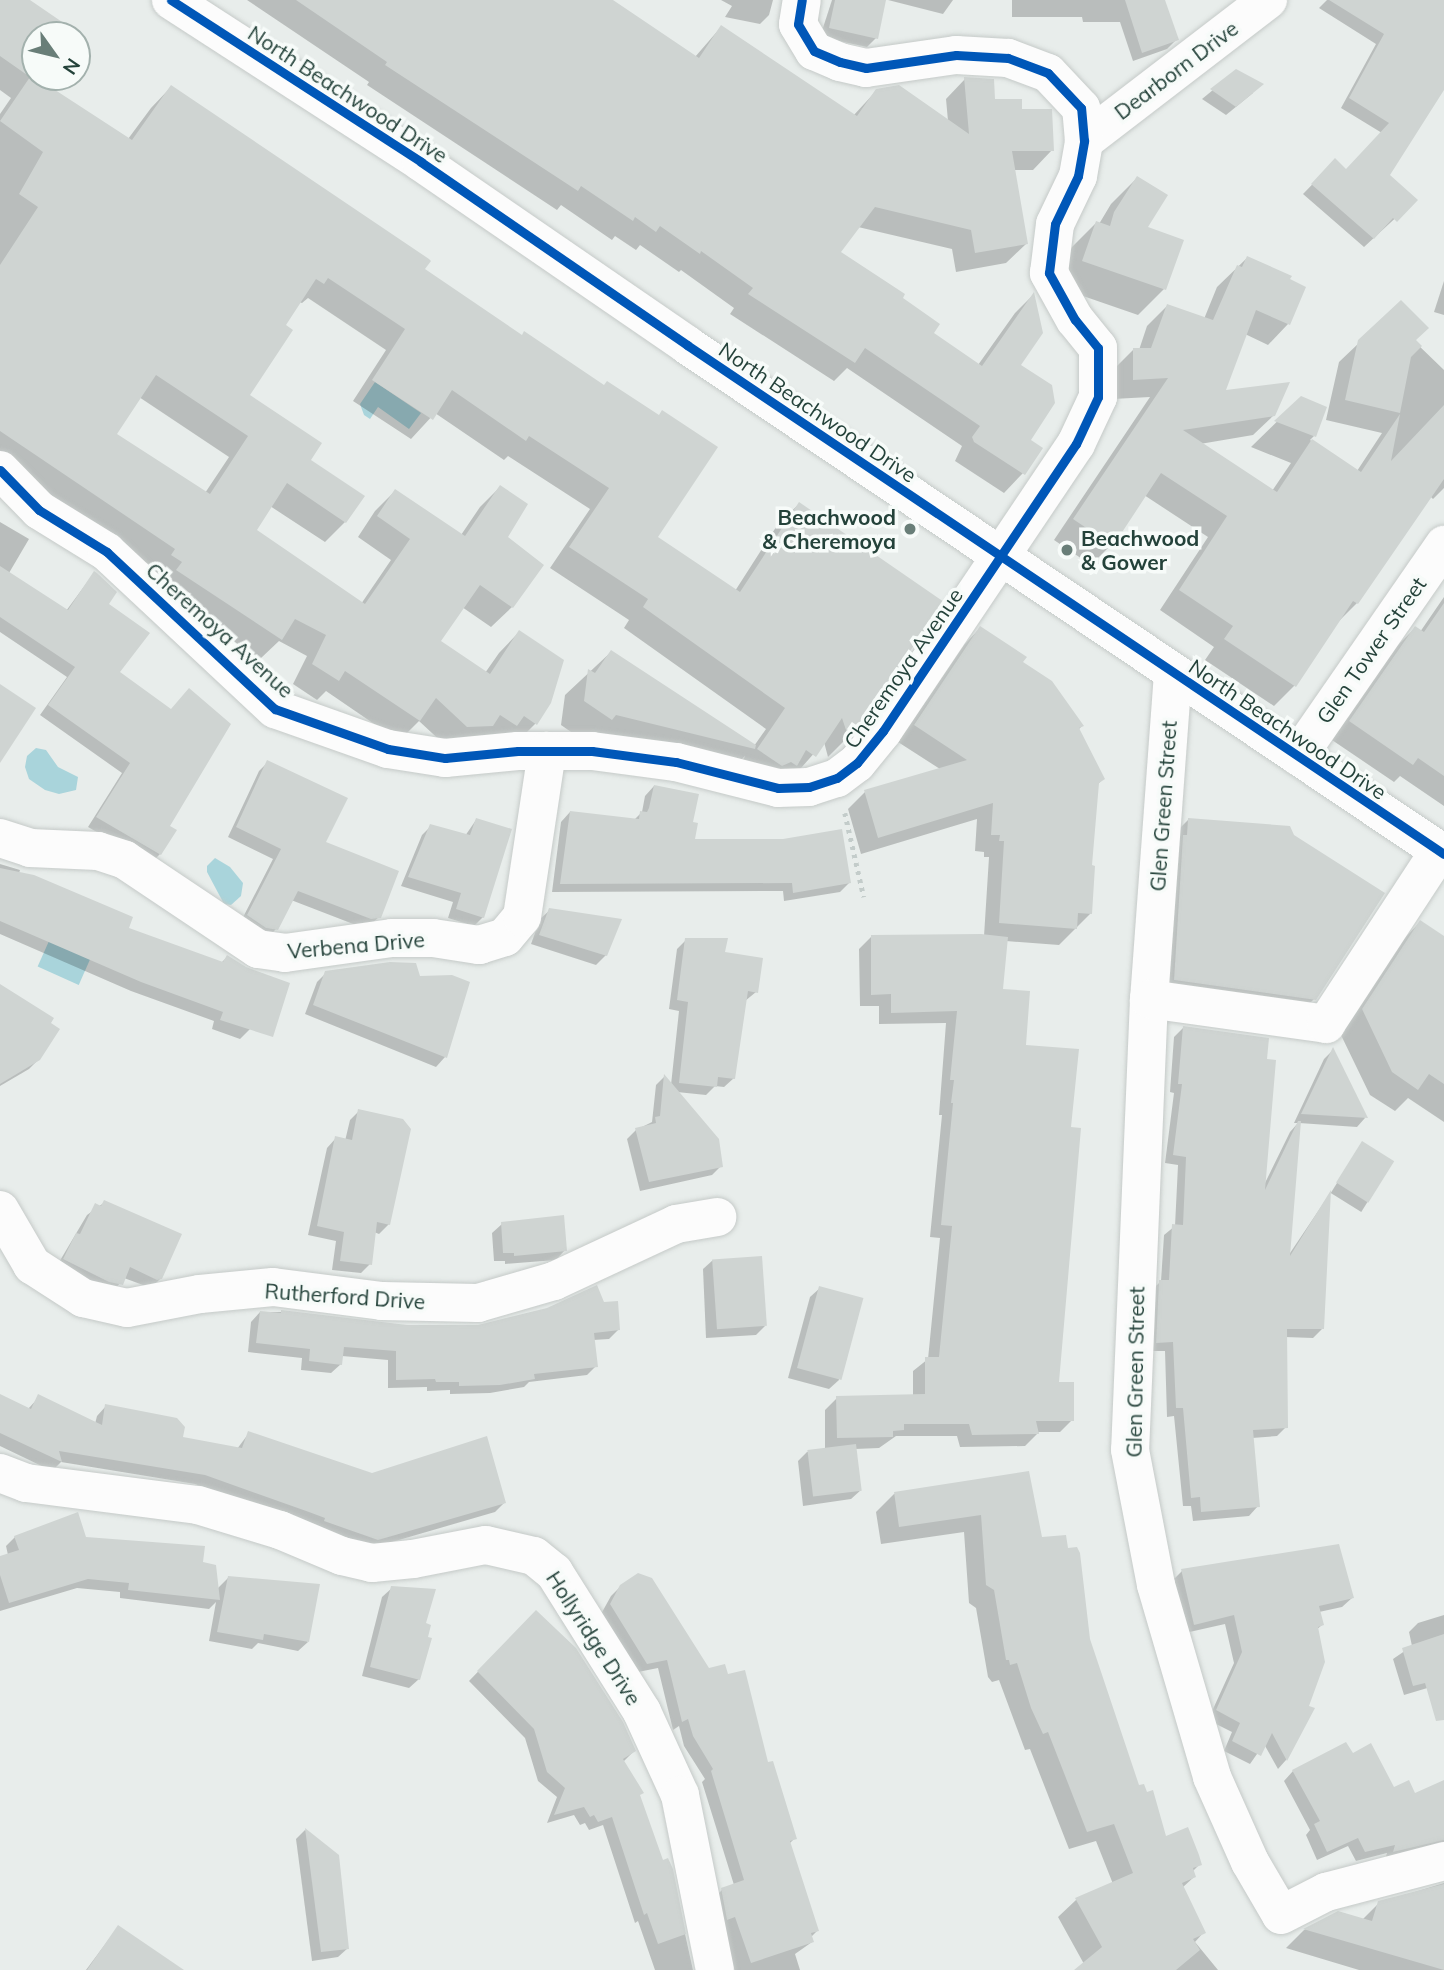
<!DOCTYPE html>
<html>
<head>
<meta charset="utf-8">
<style>
	body { margin:0 }
	#map { position:relative; width:1444px; height:1970px; overflow:hidden; background:#e8edeb; font-family:Mulish,sans-serif }
	div>[style] { position:absolute }
	.water>* { inset:0; background:#a9d4db; transform-origin:0 0 }
	.shadow>* { inset:0; background:#0003; transform-origin:0 0 }
	.building>* { inset:0; background:#cfd4d2; transform-origin:0 0 }
	.path>* { height:4.5px; margin-top:-2.25px; transform-origin:0; background:repeating-linear-gradient(90deg,#c3ccca 0 3.5px,transparent 0 8.5px) }
	.roads { filter:drop-shadow(0 0 2px #c5cac8) drop-shadow(0 0 2px #c5cac8) }
	.minor>* { height:38px; margin:-19px; padding:0 19px; transform-origin:19px; border-radius:19px; background:#fcfcfc }
	.tertiary>* { height:38px; margin:-19px; padding:0 19px; transform-origin:19px; border-radius:19px; background:#fcfcfc }
	.cycleway>* { height:9px; margin:-4.5px; padding:0 4.5px; transform-origin:4.5px; border-radius:4.5px; background:#0057b8 }
	.dots>* { width:19px; height:19px; translate:-50% -50%; box-sizing:border-box; border:4px solid #f7fbf9; border-radius:50% }
	span { translate:-50% -50%; white-space:nowrap; text-align:center; line-height:1.15; -webkit-text-stroke:7px #f7fbf9; paint-order:stroke }
	.street-label { font-size:21px; color:#24423a }
	.poi-label { font-size:21px; color:#24423a; font-weight:700 }
	.right { translate:-100% -50%; text-align:right }
	.left { translate:0 -50%; text-align:left }
	.north { position:absolute; left:21px; top:21px; width:70px; height:70px; box-sizing:border-box; background:#f7fbf9; border:2px solid #a3b1ad; border-radius:50%; rotate:124deg; font-size:19px; font-weight:700; line-height:28px; text-align:center; color:#24423a }
	.north::after { content:''; display:block; margin:auto; width:24px; height:32px; background:#697e78; clip-path:polygon(50% 0,100% 100%,50% 72%,0 100%) }
</style>
</head>
<body>
<div id="map">
	<div class="water">
		<div style="clip-path:polygon(375px 382px,421px 413px,409px 429px,378px 407px,370px 419px,364px 415px,360px 404px)"></div>
		<div style="clip-path:polygon(36px 748px,46px 750px,58px 767px,78px 777px,76px 790px,59px 794px,45px 790px,29px 779px,25px 767px,27px 756px)"></div>
		<div style="clip-path:polygon(215px 858px,230px 867px,243px 883px,241px 896px,231px 905px,224px 904px,207px 872px,207px 866px)"></div>
		<div style="left:49px;top:941px;width:45px;height:28px;rotate:24deg"></div>
	</div>
	<div class="shadow">
		<div style="clip-path:polygon(evenodd,0 0,27px 0,84px 39px,77px 50px,77px 35px,35px 35px,35px 77px,59px 77px,51px 89px,128px 139px,151px 108px,171px 87px,423px 270px,655px 538px,735px 591px,778px 524px,799px 504px,941px 602px,847px 738px,828px 757px,824px 742px,794px 776px,738px 770px,745px 756px,729px 772px,587px 743px,561px 725px,565px 695px,611px 652px,754px 746px,766px 729px,624px 628px,629px 620px,550px 568px,590px 509px,508px 456px,504px 460px,435px 413px,411px 439px,353px 401px,386px 350px,308px 298px,302px 303px,299px 302px,284px 326px,248px 395px,309px 460px,345px 522px,325px 542px,270px 506px,255px 530px,361px 604px,391px 560px,358px 537px,375px 511px,395px 491px,461px 535px,480px 507px,500px 487px,512px 607px,491px 627px,462px 607px,438px 641px,485px 673px,499px 653px,519px 632px,549px 702px,535px 724px,515px 744px,446px 746px,419px 721px,399px 741px,326px 691px,317px 700px,293px 684px,307px 656px,279px 641px,260px 659px,157px 591px,152px 576px,156px 569px,0 466px,0 114px,11px 98px,0 90px,0 0,139px 397px,229px 457px,205px 493px,114px 435px,139px 397px)"></div>
		<div style="clip-path:polygon(247px 0,611px 0,695px 57px,721px 27px,853px 116px,877px 90px,948px 121px,946px 99px,965px 79px,994px 101px,1020px 111px,1052px 150px,1033px 170px,1013px 170px,1026px 244px,1006px 263px,956px 272px,952px 249px,858px 227px,839px 252px,901px 298px,931px 333px,978px 365px,1015px 313px,1033px 295px,1018px 365px,1028px 441px,1023px 473px,1004px 493px,955px 461px,962px 446px,847px 368px,834px 381px,730px 314px,734px 308px,681px 270px,679px 272px,640px 245px,636px 250px,615px 236px,612px 240px,561px 205px,557px 210px,367px 85px,369px 82px)"></div>
		<div style="clip-path:polygon(721px 0,773px 0,769px 15px,760px 24px,725px 17px,732px 6px)"></div>
		<div style="clip-path:polygon(832px 0,862px 0,876px 38px,867px 47px,820px 37px)"></div>
		<div style="clip-path:polygon(888px 0,953px 0,943px 14px)"></div>
		<div style="clip-path:polygon(1012px 0,1164px 0,1177px 39px,1167px 49px,1133px 61px,1120px 22px,1083px 22px,1082px 17px,1012px 17px)"></div>
		<div style="clip-path:polygon(1327px 0,1444px 0,1444px 83px,1388px 175px,1415px 200px,1364px 247px,1303px 194px,1335px 161px,1346px 171px,1382px 133px,1341px 108px,1376px 44px,1319px 8px)"></div>
		<div style="clip-path:polygon(1236px 71px,1253px 93px,1226px 115px,1202px 99px)"></div>
		<div style="clip-path:polygon(1137px 178px,1146px 228px,1181px 241px,1164px 289px,1138px 315px,1057px 287px,1070px 249px,1096px 223px,1099px 224px,1111px 204px)"></div>
		<div style="clip-path:polygon(1247px 258px,1304px 288px,1288px 324px,1268px 345px,1245px 334px,1224px 392px,1274px 415px,1253px 435px,1200px 444px,1272px 491px,1291px 463px,1251px 447px,1301px 398px,1314px 436px,1310px 440px,1357px 471px,1382px 433px,1326px 420px,1339px 362px,1360px 342px,1414px 341px,1444px 370px,1444px 488px,1433px 499px,1430px 496px,1357px 603px,1337px 623px,1294px 686px,1274px 706px,1205px 660px,1214px 647px,1160px 610px,1208px 537px,1144px 495px,1111px 545px,1091px 565px,1054px 540px,1150px 397px,1113px 399px,1113px 370px,1133px 350px,1139px 350px,1147px 326px,1167px 306px,1204px 319px,1217px 287px)"></div>
		<div style="clip-path:polygon(1444px 281px,1444px 315px,1434px 312px)"></div>
		<div style="clip-path:polygon(0 522px,29px 539px,9px 573px,66px 611px,94px 573px,107px 604px,118px 672px,168px 826px,160px 854px,151px 863px,88px 827px,122px 773px,40px 715px,67px 677px,0 632px)"></div>
		<div style="clip-path:polygon(1444px 597px,1444px 806px,1400px 776px,1394px 782px,1332px 740px,1397px 646px,1415px 628px,1420px 632px)"></div>
		<div style="clip-path:polygon(980px 628px,1021px 663px,1082px 726px,1078px 730px,1103px 779px,1097px 785px,1090px 867px,1091px 913px,1059px 945px,1006px 941px,1001px 991px,1024px 1046px,1069px 1129px,1057px 1384px,1072px 1420px,1060px 1432px,1039px 1432px,1025px 1446px,960px 1447px,957px 1436px,896px 1436px,879px 1448px,855px 1449px,861px 1490px,851px 1499px,803px 1506px,798px 1461px,807px 1452px,825px 1449px,825px 1410px,837px 1398px,913px 1396px,913px 1371px,928px 1359px,940px 1238px,930px 1237px,942px 1115px,939px 1115px,946px 1023px,879px 1024px,879px 1006px,860px 1006px,859px 949px,871px 937px,984px 936px,989px 857px,984px 857px,984px 852px,975px 851px,977px 819px,861px 854px,848px 809px,865px 792px,940px 769px,898px 742px,964px 645px)"></div>
		<div style="clip-path:polygon(268px 762px,379px 917px,369px 926px,361px 927px,291px 900px,278px 927px,268px 937px,239px 925px,273px 859px,228px 837px,259px 771px)"></div>
		<div style="clip-path:polygon(654px 786px,691px 823px,693px 841px,849px 883px,840px 892px,784px 901px,783px 891px,552px 892px,561px 822px,570px 812px,634px 820px,642px 812px,645px 796px)"></div>
		<div style="clip-path:polygon(476px 820px,483px 917px,474px 926px,448px 918px,453px 902px,401px 886px,422px 835px,431px 826px,465px 836px)"></div>
		<div style="clip-path:polygon(1188px 820px,1293px 836px,1314px 999px,1288px 1025px,1149px 1006px,1162px 846px)"></div>
		<div style="clip-path:polygon(0 864px,20px 870px,19px 873px,127px 929px,221px 963px,227px 957px,250px 1029px,240px 1039px,212px 1029px,214px 1021px,131px 991px,0 934px)"></div>
		<div style="clip-path:polygon(550px 910px,606px 955px,596px 965px,531px 944px,540px 919px)"></div>
		<div style="clip-path:polygon(1420px 922px,1444px 938px,1444px 1122px,1408px 1098px,1395px 1111px,1370px 1095px,1340px 1033px,1398px 945px)"></div>
		<div style="clip-path:polygon(686px 940px,723px 954px,756px 992px,745px 1001px,734px 1078px,724px 1087px,715px 1086px,706px 1095px,677px 1092px,721px 1166px,712px 1175px,640px 1191px,627px 1139px,636px 1130px,652px 1122px,656px 1085px,664px 1077px,671px 1085px,679px 1011px,669px 1009px,677px 949px)"></div>
		<div style="clip-path:polygon(326px 973px,468px 983px,445px 1057px,436px 1067px,305px 1014px,317px 982px)"></div>
		<div style="clip-path:polygon(0 986px,39px 1059px,29px 1069px,0 1086px)"></div>
		<div style="clip-path:polygon(1183px 1028px,1264px 1185px,1290px 1132px,1298px 1123px,1294px 1123px,1324px 1059px,1333px 1050px,1365px 1118px,1357px 1127px,1299px 1123px,1288px 1256px,1329px 1195px,1322px 1329px,1313px 1338px,1285px 1337px,1286px 1427px,1277px 1436px,1252px 1438px,1258px 1506px,1249px 1516px,1193px 1521px,1191px 1506px,1183px 1506px,1174px 1416px,1167px 1417px,1165px 1351px,1148px 1351px,1151px 1291px,1161px 1281px,1164px 1235px,1175px 1226px,1178px 1165px,1165px 1163px,1174px 1093px,1170px 1092px,1174px 1037px)"></div>
		<div style="clip-path:polygon(359px 1111px,389px 1224px,379px 1234px,374px 1232px,370px 1264px,361px 1273px,332px 1270px,336px 1241px,308px 1235px,327px 1148px,336px 1138px,345px 1141px,350px 1120px)"></div>
		<div style="left:1362px;top:1143px;width:36px;height:59px;rotate:32deg"></div>
		<div style="clip-path:polygon(105px 1202px,161px 1278px,151px 1288px,124px 1278px,112px 1293px,55px 1269px,87px 1215px)"></div>
		<div style="clip-path:polygon(502px 1224px,565px 1250px,556px 1260px,505px 1264px,505px 1261px,494px 1261px,492px 1233px)"></div>
		<div style="clip-path:polygon(713px 1260px,765px 1326px,756px 1335px,706px 1338px,703px 1269px)"></div>
		<div style="clip-path:polygon(820px 1288px,839px 1380px,829px 1389px,788px 1378px,810px 1297px)"></div>
		<div style="clip-path:polygon(260px 1312px,282px 1312px,407px 1326px,619px 1329px,609px 1339px,593px 1340px,596px 1366px,587px 1375px,529px 1382px,524px 1387px,490px 1393px,450px 1394px,450px 1390px,427px 1391px,427px 1387px,388px 1388px,388px 1360px,342px 1356px,341px 1364px,331px 1373px,301px 1370px,302px 1358px,248px 1352px,251px 1322px)"></div>
		<div style="clip-path:polygon(0 1396px,28px 1409px,39px 1397px,95px 1424px,97px 1416px,106px 1406px,181px 1439px,237px 1449px,249px 1433px,372px 1475px,504px 1503px,495px 1512px,368px 1549px,195px 1484px,61px 1462px,52px 1471px,0 1446px)"></div>
		<div style="clip-path:polygon(1028px 1473px,1040px 1539px,1088px 1639px,1138px 1788px,1164px 1838px,1200px 1864px,1192px 1872px,1194px 1877px,1182px 1888px,1204px 1932px,1195px 1942px,1218px 1970px,1077px 1970px,1084px 1964px,1058px 1917px,1076px 1900px,1113px 1884px,1096px 1841px,1069px 1849px,1030px 1749px,1025px 1750px,999px 1680px,992px 1682px,988px 1677px,976px 1608px,969px 1603px,964px 1532px,881px 1544px,876px 1512px,894px 1494px)"></div>
		<div style="clip-path:polygon(15px 1537px,85px 1538px,201px 1564px,217px 1589px,228px 1578px,308px 1642px,298px 1651px,258px 1643px,252px 1649px,209px 1641px,216px 1602px,209px 1609px,120px 1598px,120px 1592px,77px 1588px,0 1611px,0 1558px,8px 1555px,6px 1546px)"></div>
		<div style="clip-path:polygon(1182px 1571px,1352px 1598px,1342px 1607px,1319px 1612px,1322px 1625px,1316px 1630px,1307px 1707px,1313px 1709px,1286px 1760px,1278px 1769px,1264px 1744px,1250px 1764px,1224px 1751px,1232px 1732px,1208px 1720px,1234px 1663px,1225px 1624px,1185px 1633px,1173px 1580px)"></div>
		<div style="clip-path:polygon(621px 1586px,767px 1765px,795px 1838px,789px 1844px,817px 1931px,811px 1937px,812px 1942px,795px 1954px,800px 1970px,727px 1970px,713px 1899px,722px 1890px,734px 1885px,702px 1782px,705px 1779px,684px 1746px,679px 1726px,673px 1730px,658px 1668px,638px 1672px,601px 1614px,611px 1596px)"></div>
		<div style="clip-path:polygon(392px 1588px,419px 1679px,409px 1688px,362px 1676px,382px 1597px)"></div>
		<div style="clip-path:polygon(536px 1612px,634px 1751px,623px 1762px,662px 1862px,671px 1870px,693px 1970px,655px 1970px,638px 1921px,635px 1923px,603px 1825px,589px 1830px,585px 1823px,580px 1825px,574px 1815px,547px 1823px,557px 1797px,538px 1781px,525px 1738px,469px 1681px)"></div>
		<div style="clip-path:polygon(1444px 1615px,1444px 1683px,1404px 1695px,1393px 1659px,1412px 1646px,1409px 1632px,1418px 1623px)"></div>
		<div style="clip-path:polygon(1352px 1755px,1394px 1789px,1414px 1795px,1444px 1782px,1444px 1846px,1385px 1860px,1387px 1853px,1356px 1861px,1348px 1846px,1317px 1860px,1306px 1835px,1310px 1830px,1284px 1781px,1293px 1771px)"></div>
		<div style="clip-path:polygon(305px 1830px,337px 1856px,348px 1948px,338px 1957px,312px 1961px,296px 1839px)"></div>
		<div style="clip-path:polygon(1444px 1883px,1444px 1970px,1359px 1970px,1286px 1948px,1304px 1930px,1338px 1913px,1362px 1920px,1379px 1903px)"></div>
		<div style="clip-path:polygon(118px 1927px,160px 1970px,86px 1970px)"></div>
	</div>
	<div class="building">
		<div style="clip-path:polygon(evenodd,0 0,30px 0,87px 39px,77px 53px,77px 35px,35px 35px,35px 77px,61px 77px,55px 86px,49px 86px,132px 140px,171px 85px,429px 259px,431px 261px,425px 269px,522px 335px,524px 331px,604px 385px,607px 381px,659px 415px,662px 410px,718px 447px,658px 537px,740px 592px,799px 502px,944px 602px,849px 739px,842px 718px,816px 757px,806px 750px,797px 766px,791px 762px,782px 766px,757px 749px,785px 708px,643px 607px,648px 599px,569px 547px,609px 488px,529px 436px,526px 441px,452px 390px,433px 420px,372px 380px,405px 329px,328px 278px,324px 284px,316px 279px,286px 325px,293px 330px,250px 395px,322px 443px,311px 460px,365px 496px,346px 523px,287px 483px,257px 530px,365px 604px,410px 539px,377px 516px,395px 489px,465px 536px,500px 485px,528px 504px,508px 537px,544px 565px,513px 608px,480px 585px,441px 641px,490px 674px,519px 630px,564px 660px,551px 703px,537px 725px,524px 716px,517px 726px,500px 715px,493px 726px,467px 727px,436px 698px,420px 721px,345px 671px,339px 681px,312px 664px,326px 635px,295px 619px,282px 640px,176px 570px,182px 562px,171px 555px,175px 549px,0 431px,0 265px,38px 207px,19px 194px,43px 152px,0 121px,30px 77px,0 56px,0 0,156px 375px,248px 436px,210px 494px,117px 434px,156px 375px)"></div>
		<div style="clip-path:polygon(296px 0,613px 0,699px 58px,721px 25px,857px 116px,876px 89px,899px 85px,969px 134px,964px 77px,994px 79px,995px 99px,1022px 99px,1022px 109px,1052px 109px,1054px 151px,1012px 151px,1028px 244px,975px 253px,971px 230px,875px 207px,841px 252px,905px 294px,903px 298px,940px 324px,934px 333px,982px 366px,1034px 292px,1043px 333px,1021px 365px,1052px 385px,1055px 403px,1031px 440px,1043px 448px,1025px 475px,974px 442px,972px 437px,980px 426px,865px 348px,855px 363px,748px 294px,753px 288px,701px 251px,700px 254px,660px 226px,656px 232px,635px 217px,633px 221px,581px 186px,578px 191px,385px 65px,387px 62px)"></div>
		<div style="clip-path:polygon(835px 0,886px 0,878px 39px,829px 28px)"></div>
		<div style="clip-path:polygon(1125px 0,1165px 0,1179px 40px,1142px 53px)"></div>
		<div style="clip-path:polygon(1329px 0,1444px 0,1444px 90px,1390px 175px,1418px 200px,1397px 222px,1393px 218px,1374px 239px,1311px 184px,1335px 158px,1346px 169px,1389px 123px,1349px 98px,1384px 34px)"></div>
		<div style="clip-path:polygon(1236px 69px,1264px 84px,1236px 107px,1210px 89px)"></div>
		<div style="clip-path:polygon(1137px 176px,1168px 195px,1148px 227px,1184px 240px,1166px 290px,1082px 261px,1096px 221px,1110px 226px,1114px 212px)"></div>
		<div style="clip-path:polygon(1247px 256px,1292px 276px,1290px 279px,1306px 287px,1290px 325px,1256px 310px,1226px 390px,1290px 382px,1275px 416px,1183px 430px,1277px 492px,1312px 439px,1361px 472px,1400px 414px,1391px 461px,1444px 405px,1444px 479px,1358px 604px,1353px 601px,1296px 687px,1224px 639px,1233px 626px,1179px 590px,1227px 516px,1161px 473px,1113px 546px,1073px 519px,1168px 378px,1133px 380px,1133px 348px,1151px 348px,1167px 304px,1213px 320px,1237px 265px,1242px 267px)"></div>
		<div style="clip-path:polygon(1401px 300px,1429px 328px,1416px 340px,1422px 346px,1411px 357px,1400px 413px,1345px 400px,1358px 340px)"></div>
		<div style="clip-path:polygon(1301px 396px,1327px 407px,1316px 437px,1274px 421px)"></div>
		<div style="clip-path:polygon(0 566px,68px 610px,94px 571px,97px 573px,117px 592px,109px 604px,150px 633px,120px 672px,171px 709px,189px 688px,231px 724px,170px 826px,177px 830px,161px 855px,96px 817px,130px 763px,48px 705px,75px 667px,0 617px)"></div>
		<div style="clip-path:polygon(1444px 603px,1444px 776px,1418px 758px,1413px 765px,1349px 721px,1415px 626px,1424px 632px)"></div>
		<div style="clip-path:polygon(980px 626px,1027px 657px,1023px 662px,1052px 681px,1084px 726px,1079px 728px,1105px 779px,1099px 783px,1092px 865px,1095px 866px,1092px 914px,1078px 913px,1077px 929px,999px 923px,1004px 841px,999px 841px,1000px 835px,991px 835px,993px 803px,878px 838px,864px 790px,967px 760px,914px 725px)"></div>
		<div style="clip-path:polygon(611px 650px,756px 745px,755px 749px,616px 715px,612px 720px,584px 701px,588px 669px,595px 673px)"></div>
		<div style="clip-path:polygon(0 684px,36px 708px,0 763px)"></div>
		<div style="clip-path:polygon(267px 760px,348px 798px,326px 842px,399px 871px,381px 918px,371px 919px,298px 891px,278px 930px,266px 928px,247px 915px,281px 849px,236px 827px)"></div>
		<div style="clip-path:polygon(654px 785px,699px 794px,693px 822px,698px 823px,695px 839px,783px 839px,842px 829px,851px 883px,793px 893px,792px 883px,560px 884px,570px 811px,639px 819px,640px 811px,647px 812px,649px 808px)"></div>
		<div style="clip-path:polygon(476px 818px,512px 829px,484px 918px,456px 909px,461px 893px,408px 877px,430px 824px,470px 835px)"></div>
		<div style="clip-path:polygon(1188px 818px,1290px 826px,1294px 835px,1385px 893px,1316px 1000px,1174px 980px,1183px 835px,1187px 835px)"></div>
		<div style="clip-path:polygon(0 868px,34px 875px,133px 917px,129px 928px,223px 962px,227px 955px,246px 967px,290px 983px,273px 1037px,220px 1020px,223px 1012px,141px 982px,0 921px)"></div>
		<div style="clip-path:polygon(549px 908px,622px 919px,607px 956px,539px 935px)"></div>
		<div style="clip-path:polygon(1420px 920px,1444px 936px,1444px 1084px,1429px 1074px,1418px 1090px,1392px 1072px,1362px 1009px)"></div>
		<div style="clip-path:polygon(981px 934px,1008px 937px,1003px 989px,1030px 991px,1026px 1045px,1079px 1049px,1071px 1127px,1081px 1128px,1059px 1382px,1074px 1382px,1074px 1421px,1036px 1421px,1039px 1434px,972px 1435px,969px 1424px,904px 1424px,904px 1430px,893px 1431px,893px 1437px,837px 1438px,836px 1396px,925px 1394px,925px 1357px,939px 1357px,952px 1226px,941px 1225px,953px 1103px,951px 1103px,954px 1080px,950px 1080px,957px 1011px,891px 1013px,891px 994px,871px 995px,871px 935px)"></div>
		<div style="clip-path:polygon(685px 938px,728px 938px,725px 952px,763px 958px,758px 993px,748px 991px,735px 1079px,718px 1077px,717px 1087px,679px 1083px,688px 1002px,677px 1000px)"></div>
		<div style="clip-path:polygon(390px 962px,416px 963px,420px 976px,452px 975px,470px 982px,447px 1058px,313px 1005px,325px 971px)"></div>
		<div style="clip-path:polygon(0 984px,54px 1018px,51px 1023px,60px 1029px,40px 1060px,0 1084px)"></div>
		<div style="clip-path:polygon(1183px 1026px,1269px 1038px,1267px 1059px,1276px 1060px,1265px 1190px,1298px 1121px,1301px 1121px,1290px 1256px,1331px 1190px,1324px 1329px,1287px 1329px,1288px 1428px,1253px 1430px,1260px 1507px,1201px 1512px,1200px 1497px,1191px 1498px,1183px 1408px,1176px 1408px,1173px 1342px,1156px 1343px,1159px 1280px,1169px 1280px,1172px 1224px,1183px 1225px,1186px 1157px,1173px 1155px,1182px 1084px,1178px 1084px)"></div>
		<div style="clip-path:polygon(1333px 1047px,1368px 1118px,1301px 1114px)"></div>
		<div style="clip-path:polygon(664px 1074px,719px 1139px,723px 1167px,649px 1182px,635px 1128px,656px 1123px,655px 1117px,660px 1116px)"></div>
		<div style="clip-path:polygon(358px 1109px,403px 1119px,411px 1129px,390px 1225px,377px 1222px,372px 1265px,340px 1261px,344px 1232px,317px 1226px,335px 1136px,352px 1140px)"></div>
		<div style="left:1362px;top:1141px;width:38px;height:49px;rotate:32deg"></div>
		<div style="clip-path:polygon(104px 1200px,182px 1234px,162px 1279px,157px 1280px,130px 1267px,123px 1285px,109px 1282px,63px 1259px,76px 1233px,80px 1234px,95px 1203px,101px 1206px)"></div>
		<div style="clip-path:polygon(564px 1215px,567px 1251px,514px 1256px,514px 1253px,503px 1253px,501px 1222px)"></div>
		<div style="left:762px;top:1256px;width:70px;height:50px;rotate:86deg"></div>
		<div style="clip-path:polygon(597px 1285px,604px 1302px,618px 1301px,620px 1330px,594px 1333px,598px 1367px,534px 1374px,535px 1379px,500px 1385px,459px 1386px,459px 1382px,436px 1382px,435px 1379px,396px 1380px,396px 1351px,344px 1347px,342px 1365px,309px 1361px,310px 1349px,256px 1343px,260px 1311px,281px 1313px,281px 1310px,407px 1325px,478px 1325px,547px 1308px)"></div>
		<div style="left:819px;top:1286px;width:46px;height:85px;rotate:15deg"></div>
		<div style="clip-path:polygon(0 1394px,31px 1409px,38px 1394px,102px 1425px,105px 1404px,177px 1418px,185px 1427px,183px 1437px,242px 1448px,248px 1431px,372px 1473px,487px 1436px,506px 1503px,378px 1540px,324px 1521px,325px 1518px,309px 1512px,205px 1475px,59px 1451px,62px 1462px,0 1433px)"></div>
		<div style="left:856px;top:1444px;width:47px;height:49px;rotate:83deg"></div>
		<div style="clip-path:polygon(1029px 1471px,1042px 1537px,1066px 1535px,1068px 1548px,1077px 1547px,1080px 1553px,1090px 1639px,1139px 1785px,1144px 1784px,1147px 1792px,1153px 1790px,1166px 1836px,1188px 1827px,1199px 1855px,1202px 1865px,1193px 1868px,1196px 1877px,1182px 1883px,1206px 1933px,1193px 1939px,1200px 1950px,1176px 1970px,1074px 1970px,1102px 1947px,1075px 1898px,1133px 1873px,1114px 1824px,1087px 1832px,1048px 1732px,1043px 1734px,1031px 1708px,1017px 1663px,1010px 1665px,1009px 1660px,1006px 1660px,994px 1590px,986px 1585px,981px 1515px,899px 1527px,894px 1492px)"></div>
		<div style="clip-path:polygon(78px 1512px,86px 1537px,205px 1546px,203px 1562px,216px 1565px,220px 1600px,128px 1590px,129px 1583px,88px 1579px,9px 1603px,0 1575px,0 1556px,19px 1550px,14px 1536px)"></div>
		<div style="clip-path:polygon(1339px 1544px,1354px 1598px,1319px 1606px,1324px 1625px,1318px 1627px,1325px 1662px,1309px 1706px,1315px 1708px,1287px 1761px,1272px 1733px,1261px 1756px,1232px 1741px,1240px 1723px,1216px 1710px,1242px 1652px,1234px 1615px,1194px 1625px,1181px 1569px)"></div>
		<div style="clip-path:polygon(638px 1573px,652px 1578px,709px 1668px,725px 1664px,728px 1674px,745px 1670px,768px 1762px,773px 1761px,797px 1839px,790px 1841px,819px 1931px,811px 1933px,814px 1942px,751px 1963px,735px 1917px,727px 1920px,721px 1888px,744px 1880px,711px 1771px,713px 1769px,693px 1736px,688px 1719px,682px 1722px,667px 1660px,647px 1664px,610px 1604px,620px 1585px)"></div>
		<div style="clip-path:polygon(228px 1576px,320px 1584px,309px 1642px,264px 1634px,263px 1640px,217px 1632px)"></div>
		<div style="clip-path:polygon(391px 1586px,436px 1589px,426px 1623px,431px 1625px,428px 1637px,432px 1638px,420px 1680px,370px 1667px)"></div>
		<div style="clip-path:polygon(536px 1610px,576px 1648px,623px 1722px,636px 1751px,623px 1759px,644px 1793px,640px 1795px,663px 1860px,668px 1858px,673px 1869px,686px 1934px,658px 1944px,647px 1913px,644px 1915px,612px 1817px,598px 1822px,594px 1815px,590px 1817px,584px 1807px,554px 1815px,565px 1788px,547px 1772px,534px 1729px,477px 1671px)"></div>
		<div style="clip-path:polygon(1444px 1634px,1444px 1720px,1436px 1721px,1425px 1683px,1413px 1686px,1402px 1648px)"></div>
		<div style="clip-path:polygon(1346px 1742px,1353px 1753px,1371px 1743px,1394px 1787px,1409px 1780px,1415px 1793px,1444px 1780px,1444px 1840px,1393px 1852px,1395px 1845px,1365px 1852px,1358px 1838px,1327px 1852px,1314px 1824px,1320px 1821px,1292px 1770px)"></div>
		<div style="clip-path:polygon(305px 1828px,339px 1855px,349px 1949px,321px 1952px)"></div>
		<div style="clip-path:polygon(1444px 1884px,1444px 1970px,1303px 1929px,1338px 1911px,1372px 1921px,1378px 1901px)"></div>
		<div style="clip-path:polygon(118px 1925px,184px 1970px,87px 1970px)"></div>
	</div>
	<div class="path">
		<div style="left:845px;top:813px;width:86px;rotate:77.3deg"></div>
	</div>
	<div class="roads">
		<div class="minor">
			<div style="left:1084px;top:141px;width:232px;rotate:-37.5deg"></div>
			<div style="left:0;top:470px;width:56px;rotate:45.7deg"></div>
			<div style="left:39px;top:510px;width:80px;rotate:31.7deg"></div>
			<div style="left:107px;top:552px;width:230px;rotate:43.1deg"></div>
			<div style="left:275px;top:709px;width:120px;rotate:19.5deg"></div>
			<div style="left:388px;top:749px;width:58px;rotate:9deg"></div>
			<div style="left:445px;top:758px;width:73px;rotate:-5.5deg"></div>
			<div style="left:518px;top:751px;width:74px"></div>
			<div style="left:592px;top:751px;width:85px;rotate:7.5deg"></div>
			<div style="left:676px;top:762px;width:105px;rotate:14.3deg"></div>
			<div style="left:778px;top:788px;width:31px;rotate:-2deg"></div>
			<div style="left:809px;top:787px;width:29px;rotate:-18deg"></div>
			<div style="left:837px;top:778px;width:25px;rotate:-37deg"></div>
			<div style="left:857px;top:763px;width:41px;rotate:-50.9deg"></div>
			<div style="left:883px;top:731px;width:346px;rotate:-56.1deg"></div>
			<div style="left:1076px;top:444px;width:52px;rotate:-64.9deg"></div>
			<div style="left:1098px;top:397px;width:49px;rotate:-90deg"></div>
			<div style="left:1098px;top:348px;width:36px;rotate:-129deg"></div>
			<div style="left:1075px;top:320px;width:54px;rotate:-119deg"></div>
			<div style="left:1049px;top:273px;width:49px;rotate:-83deg"></div>
			<div style="left:1055px;top:224px;width:53px;rotate:-64.4deg"></div>
			<div style="left:1078px;top:176px;width:36px;rotate:-80deg"></div>
			<div style="left:1084px;top:141px;width:33px;rotate:-95deg"></div>
			<div style="left:1081px;top:108px;width:48px;rotate:-133.3deg"></div>
			<div style="left:1048px;top:73px;width:43px;rotate:-159.4deg"></div>
			<div style="left:1008px;top:58px;width:52px;rotate:-176.7deg"></div>
			<div style="left:956px;top:55px;width:91px;rotate:171.8deg"></div>
			<div style="left:866px;top:68px;width:27px;rotate:-167deg"></div>
			<div style="left:840px;top:62px;width:28px;rotate:-157deg"></div>
			<div style="left:814px;top:51px;width:31px;rotate:-121deg"></div>
			<div style="left:798px;top:24px;width:24px;rotate:-81deg"></div>
			<div style="left:1173px;top:673px;width:327px;rotate:94.2deg"></div>
			<div style="left:1149px;top:999px;width:451px;rotate:92.4deg"></div>
			<div style="left:1130px;top:1450px;width:137px;rotate:79.1deg"></div>
			<div style="left:1156px;top:1585px;width:200px;rotate:73.7deg"></div>
			<div style="left:1212px;top:1777px;width:93px;rotate:65.9deg"></div>
			<div style="left:1250px;top:1862px;width:61px;rotate:59.7deg"></div>
			<div style="left:1281px;top:1915px;width:51px;rotate:-27.1deg"></div>
			<div style="left:1326px;top:1892px;width:122px;rotate:-14.7deg"></div>
			<div style="left:1298px;top:756px;width:257px;rotate:-55.3deg"></div>
			<div style="left:0;top:838px;width:32px;rotate:18deg"></div>
			<div style="left:30px;top:848px;width:68px;rotate:2.5deg"></div>
			<div style="left:98px;top:851px;width:28px;rotate:18deg"></div>
			<div style="left:125px;top:860px;width:160px;rotate:33.8deg"></div>
			<div style="left:258px;top:949px;width:27px;rotate:8deg"></div>
			<div style="left:285px;top:953px;width:108px;rotate:-8deg"></div>
			<div style="left:392px;top:938px;width:41px"></div>
			<div style="left:433px;top:938px;width:47px;rotate:8.7deg"></div>
			<div style="left:479px;top:945px;width:27px;rotate:-17deg"></div>
			<div style="left:505px;top:937px;width:26px;rotate:-50deg"></div>
			<div style="left:522px;top:917px;width:168px;rotate:-81.4deg"></div>
			<div style="left:1149px;top:999px;width:179px;rotate:8deg"></div>
			<div style="left:1326px;top:1024px;width:207px;rotate:-56.8deg"></div>
			<div style="left:0;top:1210px;width:64px;rotate:59.8deg"></div>
			<div style="left:32px;top:1265px;width:61px;rotate:32.9deg"></div>
			<div style="left:83px;top:1298px;width:45px;rotate:12.8deg"></div>
			<div style="left:127px;top:1308px;width:74px;rotate:-10.9deg"></div>
			<div style="left:200px;top:1294px;width:73px;rotate:-5.5deg"></div>
			<div style="left:273px;top:1287px;width:110px;rotate:7.3deg"></div>
			<div style="left:382px;top:1301px;width:96px;rotate:1.2deg"></div>
			<div style="left:478px;top:1303px;width:79px;rotate:-16.1deg"></div>
			<div style="left:554px;top:1281px;width:135px;rotate:-25deg"></div>
			<div style="left:676px;top:1224px;width:42px;rotate:-9.7deg"></div>
			<div style="left:0;top:1473px;width:28px;rotate:21deg"></div>
			<div style="left:26px;top:1483px;width:173px;rotate:7.3deg"></div>
			<div style="left:198px;top:1505px;width:86px;rotate:17deg"></div>
			<div style="left:280px;top:1530px;width:67px;rotate:22.8deg"></div>
			<div style="left:342px;top:1556px;width:31px;rotate:13deg"></div>
			<div style="left:372px;top:1563px;width:41px;rotate:-5.6deg"></div>
			<div style="left:413px;top:1559px;width:74px;rotate:-10.9deg"></div>
			<div style="left:486px;top:1545px;width:49px;rotate:12.9deg"></div>
			<div style="left:534px;top:1556px;width:26px;rotate:39deg"></div>
			<div style="left:554px;top:1572px;width:165px;rotate:57.8deg"></div>
			<div style="left:642px;top:1712px;width:91px;rotate:65.4deg"></div>
			<div style="left:680px;top:1795px;width:178px;rotate:78.7deg"></div>
		</div>
		<div class="tertiary">
			<div style="left:171px;top:0;width:298px;rotate:32.9deg"></div>
			<div style="left:421px;top:162px;width:323px;rotate:34.5deg"></div>
			<div style="left:687px;top:345px;width:912px;rotate:33.92deg"></div>
		</div>
	</div>
	<div class="cycleway">
		<div style="left:171px;top:0;width:298px;rotate:32.9deg"></div>
		<div style="left:421px;top:162px;width:323px;rotate:34.5deg"></div>
		<div style="left:687px;top:345px;width:912px;rotate:33.92deg"></div>
		<div style="left:0;top:470px;width:56px;rotate:45.7deg"></div>
		<div style="left:39px;top:510px;width:80px;rotate:31.7deg"></div>
		<div style="left:107px;top:552px;width:230px;rotate:43.1deg"></div>
		<div style="left:275px;top:709px;width:120px;rotate:19.5deg"></div>
		<div style="left:388px;top:749px;width:58px;rotate:9deg"></div>
		<div style="left:445px;top:758px;width:73px;rotate:-5.5deg"></div>
		<div style="left:518px;top:751px;width:74px"></div>
		<div style="left:592px;top:751px;width:85px;rotate:7.5deg"></div>
		<div style="left:676px;top:762px;width:105px;rotate:14.3deg"></div>
		<div style="left:778px;top:788px;width:31px;rotate:-2deg"></div>
		<div style="left:809px;top:787px;width:29px;rotate:-18deg"></div>
		<div style="left:837px;top:778px;width:25px;rotate:-37deg"></div>
		<div style="left:857px;top:763px;width:41px;rotate:-50.9deg"></div>
		<div style="left:883px;top:731px;width:346px;rotate:-56.1deg"></div>
		<div style="left:1076px;top:444px;width:52px;rotate:-64.9deg"></div>
		<div style="left:1098px;top:397px;width:49px;rotate:-90deg"></div>
		<div style="left:1098px;top:348px;width:36px;rotate:-129deg"></div>
		<div style="left:1075px;top:320px;width:54px;rotate:-119deg"></div>
		<div style="left:1049px;top:273px;width:49px;rotate:-83deg"></div>
		<div style="left:1055px;top:224px;width:53px;rotate:-64.4deg"></div>
		<div style="left:1078px;top:176px;width:36px;rotate:-80deg"></div>
		<div style="left:1084px;top:141px;width:33px;rotate:-95deg"></div>
		<div style="left:1081px;top:108px;width:48px;rotate:-133.3deg"></div>
		<div style="left:1048px;top:73px;width:43px;rotate:-159.4deg"></div>
		<div style="left:1008px;top:58px;width:52px;rotate:-176.7deg"></div>
		<div style="left:956px;top:55px;width:91px;rotate:171.8deg"></div>
		<div style="left:866px;top:68px;width:27px;rotate:-167deg"></div>
		<div style="left:840px;top:62px;width:28px;rotate:-157deg"></div>
		<div style="left:814px;top:51px;width:31px;rotate:-121deg"></div>
		<div style="left:798px;top:24px;width:24px;rotate:-81deg"></div>
	</div>
	<div class="dots">
		<div style="left:910px;top:529px;background:#697e78"></div>
		<div style="left:1067px;top:550px;background:#697e78"></div>
	</div>
	<div class="street-label">
		<span style="left:1176px;top:70px;rotate:-37deg">Dearborn Drive</span>
		<span style="left:348px;top:94px;rotate:33deg">North Beachwood Drive</span>
		<span style="left:818px;top:412px;rotate:34deg">North Beachwood Drive</span>
		<span style="left:220px;top:630px;rotate:42deg">Cheremoya Avenue</span>
		<span style="left:1371px;top:650px;rotate:-55deg">Glen Tower Street</span>
		<span style="left:903px;top:668px;rotate:-55deg">Cheremoya Avenue</span>
		<span style="left:1288px;top:729px;rotate:34deg">North Beachwood Drive</span>
		<span style="left:1163px;top:806px;rotate:-86deg">Glen Green Street</span>
		<span style="left:356px;top:945px;rotate:-5deg">Verbena Drive</span>
		<span style="left:345px;top:1296px;rotate:4deg">Rutherford Drive</span>
		<span style="left:1135px;top:1372px;rotate:-89deg">Glen Green Street</span>
		<span style="left:594px;top:1638px;rotate:57deg">Hollyridge Drive</span>
	</div>
	<div class="poi-label">
		<span class="right" style="left:896px;top:529px">Beachwood<br>&amp; Cheremoya</span>
		<span class="left" style="left:1081px;top:550px">Beachwood<br>&amp; Gower</span>
	</div>
	<div class="north">N</div>
</div>
</body>
</html>
